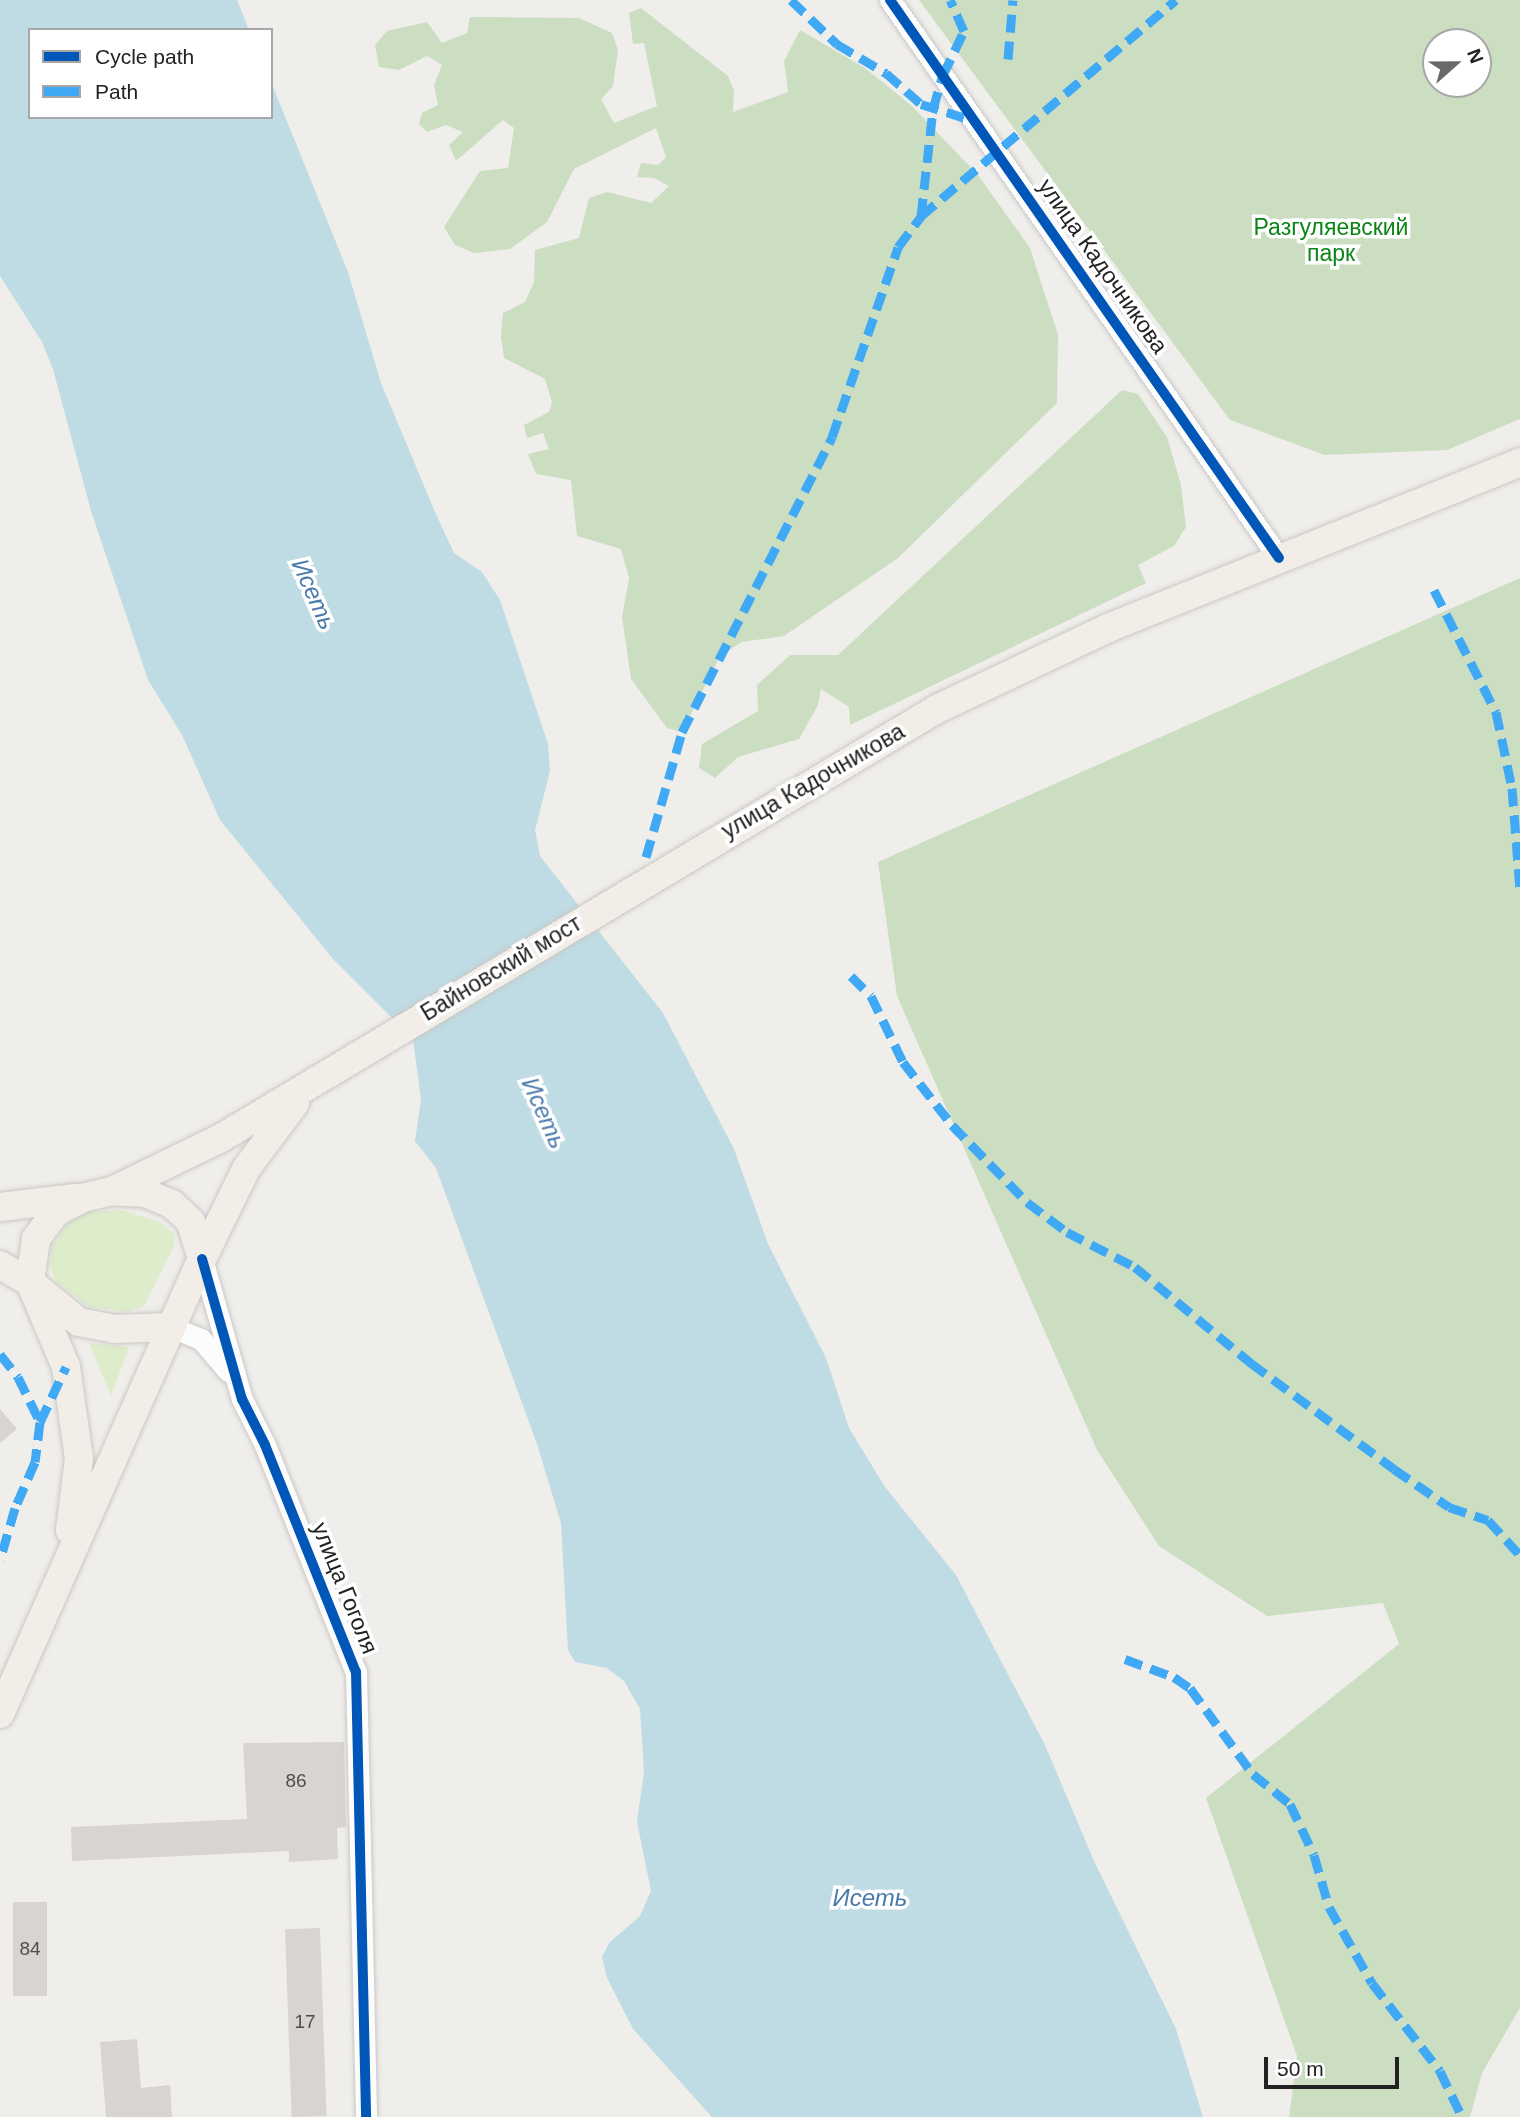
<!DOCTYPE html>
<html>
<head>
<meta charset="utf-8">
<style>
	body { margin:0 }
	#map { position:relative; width:1520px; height:2117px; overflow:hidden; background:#f0eeeb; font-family:Helvetica,sans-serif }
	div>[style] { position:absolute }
	.grass>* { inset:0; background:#ddeccb }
	.forest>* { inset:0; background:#cbdec1 }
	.water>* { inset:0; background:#bfdbe3 }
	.building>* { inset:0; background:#d7d4d2; transform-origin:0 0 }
	.roads { filter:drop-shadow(0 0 2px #c9c8c7) drop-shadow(0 0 2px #c9c8c7) }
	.minor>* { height:21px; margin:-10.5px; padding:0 10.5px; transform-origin:10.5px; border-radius:10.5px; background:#fdfcfc }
	.major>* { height:28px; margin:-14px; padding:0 14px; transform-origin:14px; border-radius:14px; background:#f3ede7 }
	.quiet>* { height:9px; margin-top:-4.5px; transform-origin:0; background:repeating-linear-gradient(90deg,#3fa9f5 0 18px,transparent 0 27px) }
	.cycleway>* { height:10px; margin:-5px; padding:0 5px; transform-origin:5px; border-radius:5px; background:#0057b8 }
	span { translate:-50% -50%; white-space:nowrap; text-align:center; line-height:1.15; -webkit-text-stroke:7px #fff; paint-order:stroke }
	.number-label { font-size:19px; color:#4f4e4e }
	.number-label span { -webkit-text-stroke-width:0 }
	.park-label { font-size:23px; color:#0c8416 }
	.street-label { font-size:23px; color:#222 }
	.water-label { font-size:24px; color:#4a7aab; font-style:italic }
	.legend { position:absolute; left:28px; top:28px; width:245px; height:91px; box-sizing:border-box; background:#fff; border:2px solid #a7a7a7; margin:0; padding:9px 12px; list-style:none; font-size:21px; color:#222 }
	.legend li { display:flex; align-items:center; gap:14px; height:35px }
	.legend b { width:35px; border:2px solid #a7a7a7 }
	.north { position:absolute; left:1422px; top:28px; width:70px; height:70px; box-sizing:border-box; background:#fff; border:2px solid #a7a7a7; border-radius:50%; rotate:69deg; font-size:19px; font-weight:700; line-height:28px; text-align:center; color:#222 }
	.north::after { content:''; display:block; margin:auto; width:24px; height:32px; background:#6a6968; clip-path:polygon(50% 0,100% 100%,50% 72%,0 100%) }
	.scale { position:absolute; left:1264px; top:2057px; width:135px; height:32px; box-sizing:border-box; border:4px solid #222; border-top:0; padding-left:9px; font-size:21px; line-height:24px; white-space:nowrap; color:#222; -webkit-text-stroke:5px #fff; paint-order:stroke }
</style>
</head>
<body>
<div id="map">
	<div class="grass">
		<div style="clip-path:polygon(121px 1210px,160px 1222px,175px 1235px,174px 1246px,144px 1306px,128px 1312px,89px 1307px,56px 1282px,50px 1266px,52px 1245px,70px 1221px,88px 1212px)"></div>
		<div style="clip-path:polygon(89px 1343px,129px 1347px,111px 1396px)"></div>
	</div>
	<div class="forest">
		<div style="clip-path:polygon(evenodd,919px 0,1520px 0,1520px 419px,1447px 450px,1325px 455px,1230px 420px,919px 0,1478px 42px,1478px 84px,1436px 84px,1436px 42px,1478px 42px)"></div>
		<div style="clip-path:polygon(641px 8px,728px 76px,734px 91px,733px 112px,788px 92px,784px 61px,800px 30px,865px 68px,912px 106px,978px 175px,1030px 248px,1058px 335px,1057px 403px,898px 558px,784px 636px,742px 642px,720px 656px,682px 732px,667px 728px,631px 679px,622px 617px,629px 578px,621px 549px,577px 536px,571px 480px,536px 474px,528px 454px,549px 449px,543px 433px,527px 438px,524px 425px,549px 412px,552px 402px,545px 379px,504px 358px,501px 337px,503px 313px,525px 302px,534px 282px,535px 250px,579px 238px,589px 198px,607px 192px,651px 203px,669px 186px,654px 178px,637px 177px,641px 163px,658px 165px,666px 157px,656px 128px,574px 169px,547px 222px,510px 249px,474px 253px,455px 245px,444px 227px,480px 171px,508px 168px,514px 128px,503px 120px,456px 161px,449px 145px,463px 132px,446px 125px,427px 132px,419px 124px,422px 113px,438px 105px,434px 85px,442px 65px,427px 56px,399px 70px,379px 67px,375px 45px,387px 31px,427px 22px,442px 43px,467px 33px,470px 17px,579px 18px,612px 33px,618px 50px,613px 86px,601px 99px,614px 123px,657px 106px,644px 43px,633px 44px,629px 13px)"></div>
		<div style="clip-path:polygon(1122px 390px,1138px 394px,1167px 437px,1181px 485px,1186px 527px,1174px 546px,1138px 565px,1146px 583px,850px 725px,849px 707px,821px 689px,818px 705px,799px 739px,738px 757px,715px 778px,699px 768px,702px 744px,758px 711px,757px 685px,790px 655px,838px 655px)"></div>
		<div style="clip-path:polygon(1520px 578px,1520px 2008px,1482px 2073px,1470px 2117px,1289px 2117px,1297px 2056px,1206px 1798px,1399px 1644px,1383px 1603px,1267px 1616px,1159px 1546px,1097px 1450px,897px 996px,878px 862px)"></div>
	</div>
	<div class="water">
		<div style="clip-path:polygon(0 0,237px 0,249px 30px,30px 30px,30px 117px,271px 117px,271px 82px,348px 272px,381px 383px,435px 512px,454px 553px,482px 572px,500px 600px,548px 744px,550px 771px,535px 830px,540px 856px,663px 1013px,734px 1149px,768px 1244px,826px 1358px,849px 1428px,885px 1487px,956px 1575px,1045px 1745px,1094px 1861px,1176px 2029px,1203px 2117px,712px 2117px,633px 2029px,607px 1978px,602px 1957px,609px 1943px,640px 1916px,651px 1891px,637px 1822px,644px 1772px,640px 1709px,624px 1681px,607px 1668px,575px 1662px,568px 1650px,561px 1523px,537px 1444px,436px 1168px,415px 1141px,421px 1100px,413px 1039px,333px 959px,220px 820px,182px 735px,148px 680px,91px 511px,53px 369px,42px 342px,0 276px)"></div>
	</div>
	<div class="building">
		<div style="clip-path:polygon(0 1409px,17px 1429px,0 1443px)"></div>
		<div style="clip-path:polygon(344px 1742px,346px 1827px,337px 1828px,338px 1859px,289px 1862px,289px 1851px,72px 1861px,71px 1827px,247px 1819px,243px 1743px)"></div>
		<div style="left:47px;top:1902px;width:94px;height:34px;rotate:90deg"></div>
		<div style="left:320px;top:1928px;width:188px;height:35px;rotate:88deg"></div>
		<div style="clip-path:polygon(137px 2039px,141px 2088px,170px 2085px,172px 2117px,106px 2117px,100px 2042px)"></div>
	</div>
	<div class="roads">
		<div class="minor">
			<div style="left:890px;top:0;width:680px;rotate:55.12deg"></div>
			<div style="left:202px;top:1259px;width:146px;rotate:74.1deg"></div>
			<div style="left:242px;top:1399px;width:51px;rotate:63.4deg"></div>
			<div style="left:265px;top:1445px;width:245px;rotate:68.2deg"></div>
			<div style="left:356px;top:1672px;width:445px;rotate:88.7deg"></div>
			<div style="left:171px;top:1327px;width:32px;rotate:22deg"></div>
			<div style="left:201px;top:1339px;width:42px;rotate:49.8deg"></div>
		</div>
		<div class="major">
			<div style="left:112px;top:1191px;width:121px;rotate:-25.9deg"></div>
			<div style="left:221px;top:1138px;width:835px;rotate:-30.93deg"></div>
			<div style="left:937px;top:709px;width:189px;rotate:-25.3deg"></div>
			<div style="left:1108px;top:628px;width:444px;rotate:-21.9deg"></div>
			<div style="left:0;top:1207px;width:76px;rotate:-6.8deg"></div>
			<div style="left:202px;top:1259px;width:100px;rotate:-63.9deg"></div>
			<div style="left:246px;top:1169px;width:82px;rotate:-53.4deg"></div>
			<div style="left:0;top:1265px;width:34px;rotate:30deg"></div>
			<div style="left:30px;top:1282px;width:92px;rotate:67deg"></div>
			<div style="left:66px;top:1367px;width:92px;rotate:81.9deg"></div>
			<div style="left:79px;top:1458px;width:73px;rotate:97.1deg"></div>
			<div style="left:0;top:1714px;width:498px;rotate:-66.1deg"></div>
			<div style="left:202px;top:1259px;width:39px;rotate:-107deg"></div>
			<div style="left:191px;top:1222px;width:26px;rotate:-137deg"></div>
			<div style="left:172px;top:1204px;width:29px;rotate:-158deg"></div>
			<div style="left:145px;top:1193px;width:33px;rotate:-177deg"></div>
			<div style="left:112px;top:1191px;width:28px;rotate:167deg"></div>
			<div style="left:85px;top:1197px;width:33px;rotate:153deg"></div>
			<div style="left:56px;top:1212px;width:34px;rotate:127deg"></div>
			<div style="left:36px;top:1239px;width:43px;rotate:97.9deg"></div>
			<div style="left:30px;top:1282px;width:63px;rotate:39.2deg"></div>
			<div style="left:79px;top:1322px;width:36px;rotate:11deg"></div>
			<div style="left:114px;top:1329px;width:57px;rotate:-2deg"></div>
		</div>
	</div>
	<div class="quiet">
		<div style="left:791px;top:0;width:64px;rotate:43.7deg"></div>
		<div style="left:837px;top:44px;width:57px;rotate:30.6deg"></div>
		<div style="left:886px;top:73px;width:47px;rotate:41.5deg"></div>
		<div style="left:921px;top:104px;width:53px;rotate:17.4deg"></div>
		<div style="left:1008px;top:59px;width:59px;rotate:-85.2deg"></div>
		<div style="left:921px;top:216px;width:108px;rotate:-83.6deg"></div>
		<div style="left:933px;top:109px;width:35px;rotate:-74deg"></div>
		<div style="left:943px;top:75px;width:49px;rotate:-64.5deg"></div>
		<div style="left:964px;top:31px;width:34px;rotate:-114deg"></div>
		<div style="left:1434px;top:590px;width:137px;rotate:63.1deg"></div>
		<div style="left:1496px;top:712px;width:78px;rotate:78.1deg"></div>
		<div style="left:1512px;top:788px;width:101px;rotate:85.5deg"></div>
		<div style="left:646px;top:857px;width:130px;rotate:-73.9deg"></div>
		<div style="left:682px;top:732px;width:331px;rotate:-63deg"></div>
		<div style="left:832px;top:437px;width:201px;rotate:-70.8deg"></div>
		<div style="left:898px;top:247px;width:39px;rotate:-53deg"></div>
		<div style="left:921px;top:216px;width:334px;rotate:-40.3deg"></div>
		<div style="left:851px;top:976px;width:28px;rotate:45deg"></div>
		<div style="left:871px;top:996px;width:73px;rotate:64.1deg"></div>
		<div style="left:903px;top:1062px;width:80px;rotate:52.1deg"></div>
		<div style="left:952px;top:1125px;width:107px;rotate:45.8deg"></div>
		<div style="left:1027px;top:1202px;width:50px;rotate:36.9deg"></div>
		<div style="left:1067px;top:1232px;width:76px;rotate:27.2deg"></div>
		<div style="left:1135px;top:1267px;width:151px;rotate:39.6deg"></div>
		<div style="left:1251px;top:1363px;width:178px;rotate:36.5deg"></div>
		<div style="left:1394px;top:1469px;width:67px;rotate:34.6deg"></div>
		<div style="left:1449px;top:1507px;width:41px;rotate:18.4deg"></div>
		<div style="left:1488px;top:1520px;width:47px;rotate:47.6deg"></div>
		<div style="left:0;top:1354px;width:29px;rotate:52deg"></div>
		<div style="left:18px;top:1377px;width:50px;rotate:63.9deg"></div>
		<div style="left:40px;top:1422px;width:40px;rotate:97.1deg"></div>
		<div style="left:35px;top:1462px;width:50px;rotate:113.5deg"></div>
		<div style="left:15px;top:1508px;width:54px;rotate:106.1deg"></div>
		<div style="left:40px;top:1422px;width:61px;rotate:-64.7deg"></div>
		<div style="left:1125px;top:1659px;width:52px;rotate:20.2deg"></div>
		<div style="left:1174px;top:1677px;width:19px;rotate:35deg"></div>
		<div style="left:1190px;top:1688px;width:107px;rotate:53.8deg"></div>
		<div style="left:1253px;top:1774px;width:48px;rotate:39deg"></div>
		<div style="left:1290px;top:1804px;width:56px;rotate:64.8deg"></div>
		<div style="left:1314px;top:1855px;width:54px;rotate:73.9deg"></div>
		<div style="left:1329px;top:1907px;width:87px;rotate:60.5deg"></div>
		<div style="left:1372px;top:1983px;width:111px;rotate:52.3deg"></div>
		<div style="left:1440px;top:2071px;width:51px;rotate:64.4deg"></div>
	</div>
	<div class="cycleway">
		<div style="left:890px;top:0;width:680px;rotate:55.12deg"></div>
		<div style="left:202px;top:1259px;width:146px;rotate:74.1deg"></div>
		<div style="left:242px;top:1399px;width:51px;rotate:63.4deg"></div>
		<div style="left:265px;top:1445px;width:245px;rotate:68.2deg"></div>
		<div style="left:356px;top:1672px;width:445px;rotate:88.7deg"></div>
	</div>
	<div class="number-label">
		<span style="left:296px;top:1781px">86</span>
		<span style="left:30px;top:1949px">84</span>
		<span style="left:305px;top:2022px">17</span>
	</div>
	<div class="park-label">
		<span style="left:1331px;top:240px">Разгуляевский<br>парк</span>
	</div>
	<div class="street-label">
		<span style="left:1103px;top:266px;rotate:55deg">улица Кадочникова</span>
		<span style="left:813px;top:781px;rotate:-30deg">улица Кадочникова</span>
		<span style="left:501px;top:968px;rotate:-31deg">Байновский мост</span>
		<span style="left:345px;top:1588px;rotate:68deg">улица Гоголя</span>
	</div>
	<div class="water-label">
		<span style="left:314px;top:594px;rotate:66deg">Исеть</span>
		<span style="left:544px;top:1113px;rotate:66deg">Исеть</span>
		<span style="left:870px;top:1898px">Исеть</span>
	</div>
	<ul class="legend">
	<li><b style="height:9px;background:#0057b8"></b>Cycle path</li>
	<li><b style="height:9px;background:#3fa9f5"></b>Path</li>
	</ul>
	<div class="north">N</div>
	<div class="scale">50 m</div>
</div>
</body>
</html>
